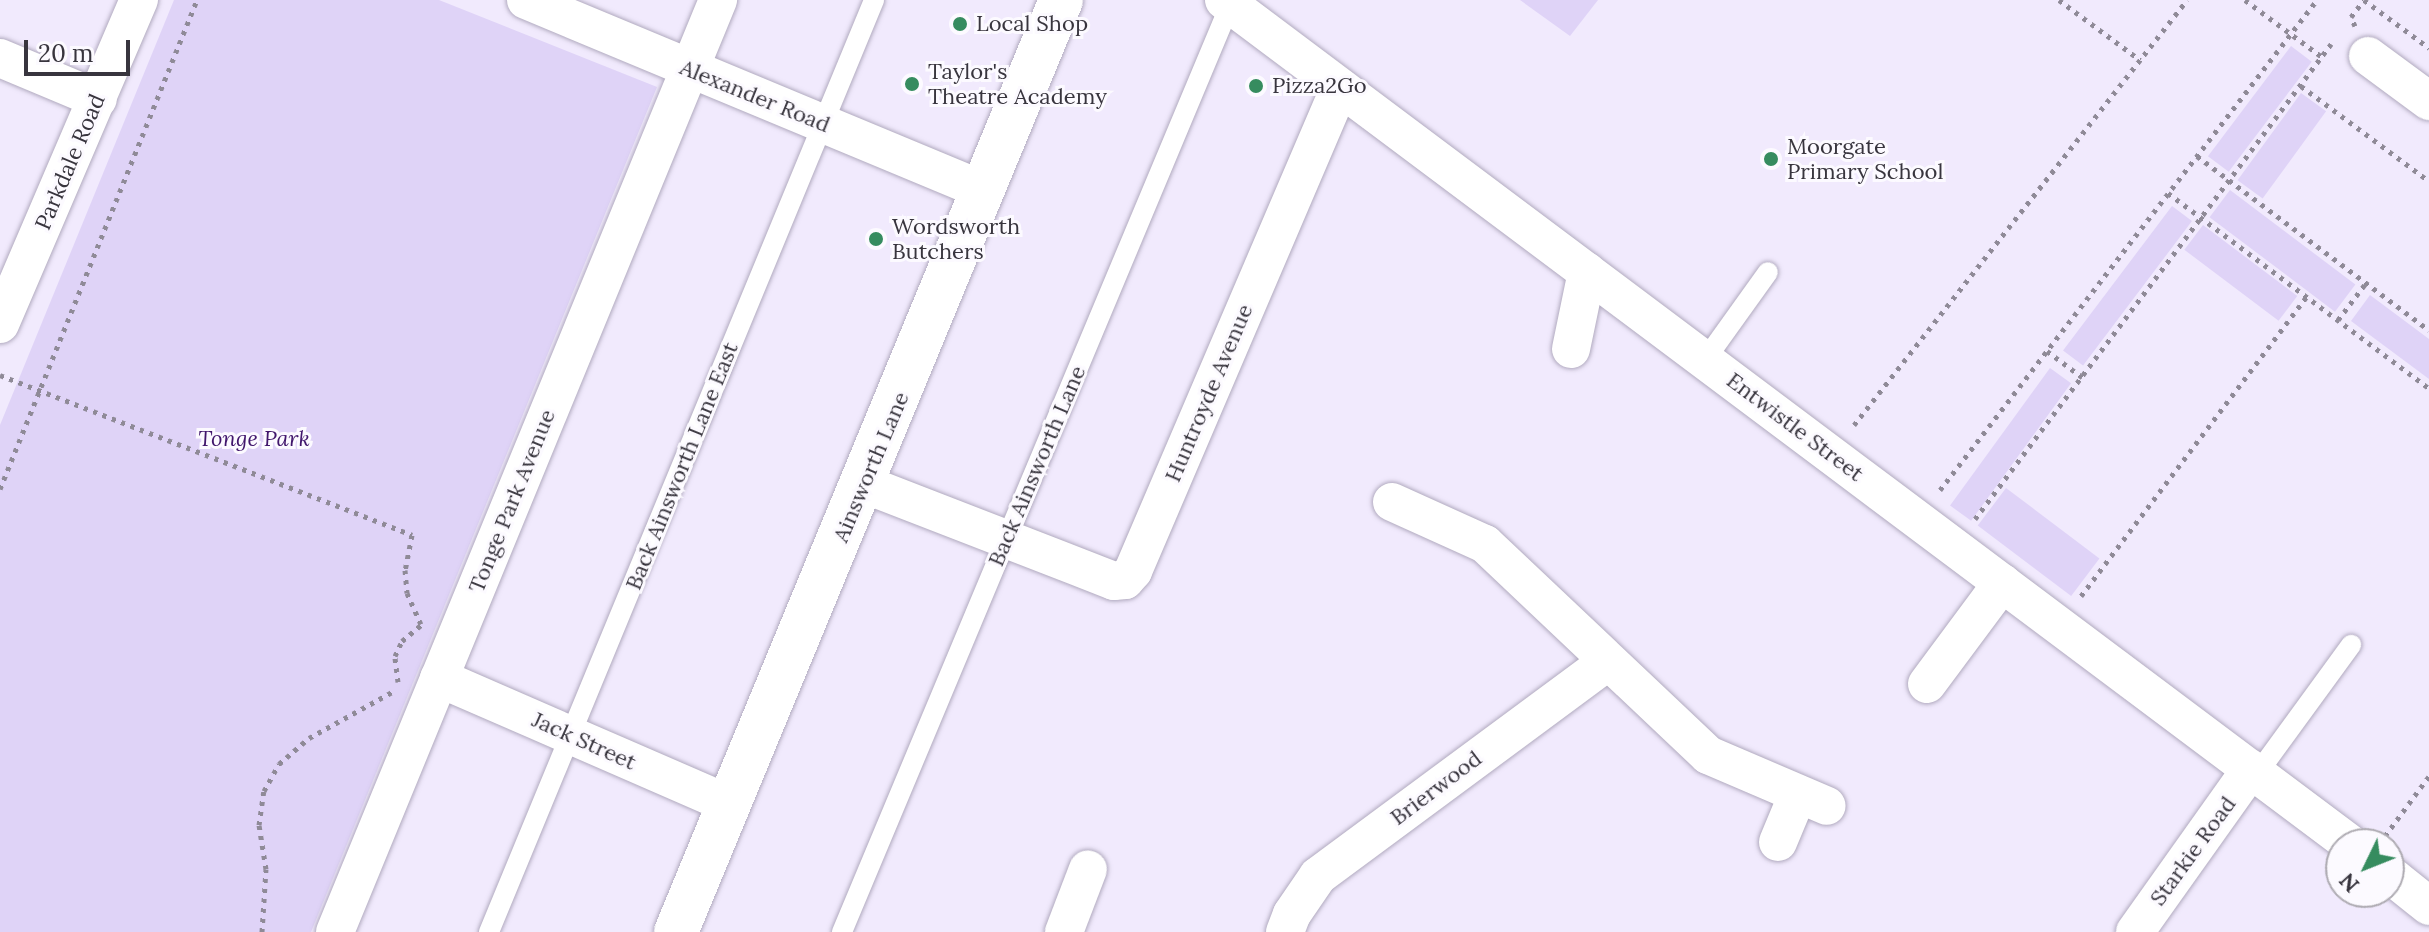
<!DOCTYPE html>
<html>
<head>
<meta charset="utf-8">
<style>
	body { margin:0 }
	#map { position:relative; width:2429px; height:932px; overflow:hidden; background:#f1eafd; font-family:Lora,serif }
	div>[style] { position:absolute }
	.green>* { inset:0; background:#dfd3f7; transform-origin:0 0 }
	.path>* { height:5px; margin-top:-2.5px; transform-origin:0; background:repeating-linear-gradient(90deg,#8f8a97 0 4px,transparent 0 10px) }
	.roads { filter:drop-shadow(0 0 2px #b1aabf) drop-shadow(0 0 2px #b1aabf) }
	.service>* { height:20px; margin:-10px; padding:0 10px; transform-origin:10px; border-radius:10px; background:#fff }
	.minor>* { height:38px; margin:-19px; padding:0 19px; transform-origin:19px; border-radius:19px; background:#fff }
	.secondary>* { height:44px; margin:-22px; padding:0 22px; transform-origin:22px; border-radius:22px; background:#fff }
	.dots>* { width:22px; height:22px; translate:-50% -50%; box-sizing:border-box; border:4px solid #fcfaff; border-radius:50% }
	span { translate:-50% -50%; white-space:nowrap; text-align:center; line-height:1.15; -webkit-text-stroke:6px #fcfaff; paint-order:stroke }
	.poi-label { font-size:22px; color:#38353e }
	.left { translate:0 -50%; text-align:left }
	.street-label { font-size:22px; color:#38353e }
	.park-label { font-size:22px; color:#41166c; font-style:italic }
	.north { position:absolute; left:2325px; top:828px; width:80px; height:80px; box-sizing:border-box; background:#fcfaff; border:2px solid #aeabb2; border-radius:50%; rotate:227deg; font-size:22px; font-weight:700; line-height:32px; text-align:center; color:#38353e }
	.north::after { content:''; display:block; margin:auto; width:28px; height:36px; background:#368c5f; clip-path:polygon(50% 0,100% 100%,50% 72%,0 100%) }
	.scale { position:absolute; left:24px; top:40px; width:106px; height:36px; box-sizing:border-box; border:4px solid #38353e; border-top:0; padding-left:10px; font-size:24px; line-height:28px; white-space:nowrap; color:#38353e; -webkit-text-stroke:6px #fcfaff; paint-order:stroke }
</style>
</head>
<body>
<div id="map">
	<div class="green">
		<div style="clip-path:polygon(174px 0,439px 0,657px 87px,311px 932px,0 932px,0 425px)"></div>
		<div style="clip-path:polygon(1520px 0,1598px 0,1570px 36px)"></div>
		<div style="left:2291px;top:46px;width:26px;height:138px;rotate:37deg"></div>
		<div style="left:2301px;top:93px;width:31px;height:108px;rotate:36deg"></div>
		<div style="left:2230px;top:190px;width:157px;height:34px;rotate:37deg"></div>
		<div style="left:2172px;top:206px;width:25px;height:181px;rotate:37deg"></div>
		<div style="left:2203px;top:225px;width:118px;height:31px;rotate:37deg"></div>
		<div style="clip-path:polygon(2370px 295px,2429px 339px,2429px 379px,2351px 321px)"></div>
		<div style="left:2050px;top:368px;width:26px;height:170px;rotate:36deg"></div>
		<div style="left:2006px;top:488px;width:117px;height:47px;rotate:37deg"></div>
	</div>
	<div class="path">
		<div style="left:2059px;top:0;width:101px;rotate:36.5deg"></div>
		<div style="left:2245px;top:0;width:96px;rotate:36.5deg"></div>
		<div style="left:2364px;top:0;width:81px;rotate:36.4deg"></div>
		<div style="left:2355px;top:26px;width:10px;rotate:-114deg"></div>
		<div style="left:2351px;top:17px;width:21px;rotate:-53deg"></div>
		<div style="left:2301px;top:86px;width:159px;rotate:36.6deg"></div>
		<div style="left:2197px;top:156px;width:290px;rotate:36.9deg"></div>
		<div style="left:2168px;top:193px;width:326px;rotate:36.8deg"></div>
		<div style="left:2338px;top:320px;width:46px;rotate:-52.9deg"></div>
		<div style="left:2047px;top:351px;width:44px;rotate:36.6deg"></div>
		<div style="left:0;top:375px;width:442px;rotate:21.2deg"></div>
		<div style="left:412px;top:535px;width:36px;rotate:101deg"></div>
		<div style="left:405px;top:570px;width:23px;rotate:85deg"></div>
		<div style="left:407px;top:593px;width:34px;rotate:66deg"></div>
		<div style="left:1854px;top:425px;width:540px;rotate:-51.92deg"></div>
		<div style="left:0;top:489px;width:527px;rotate:-68.06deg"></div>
		<div style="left:1940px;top:490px;width:618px;rotate:-52.43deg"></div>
		<div style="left:1975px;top:519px;width:594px;rotate:-53.15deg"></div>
		<div style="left:2081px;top:596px;width:376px;rotate:-53deg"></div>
		<div style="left:398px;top:682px;width:26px;rotate:-97deg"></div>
		<div style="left:395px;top:656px;width:17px;rotate:-65deg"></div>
		<div style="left:402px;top:641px;width:26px;rotate:-40deg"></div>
		<div style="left:2385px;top:836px;width:74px;rotate:-53.7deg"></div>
		<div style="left:262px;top:932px;width:63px;rotate:-86.4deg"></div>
		<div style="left:266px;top:869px;width:45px;rotate:-99deg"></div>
		<div style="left:259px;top:825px;width:34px;rotate:-82deg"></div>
		<div style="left:264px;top:791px;width:31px;rotate:-61deg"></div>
		<div style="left:279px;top:764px;width:40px;rotate:-41deg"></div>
		<div style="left:309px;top:738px;width:95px;rotate:-29deg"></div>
	</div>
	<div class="roads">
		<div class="service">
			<div style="left:1705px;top:360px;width:108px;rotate:-54.4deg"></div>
			<div style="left:2257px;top:774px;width:160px;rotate:-53.9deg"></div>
			<div style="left:489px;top:932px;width:1008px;rotate:-67.55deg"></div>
			<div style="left:842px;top:932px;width:1010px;rotate:-67.29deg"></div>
		</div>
		<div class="minor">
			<div style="left:526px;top:0;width:496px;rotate:22.6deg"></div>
			<div style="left:1224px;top:0;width:1407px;rotate:36.85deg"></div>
			<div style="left:2368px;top:56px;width:76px;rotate:36.4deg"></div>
			<div style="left:0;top:58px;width:106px;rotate:22.7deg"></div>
			<div style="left:0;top:324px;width:353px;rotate:-66.8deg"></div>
			<div style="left:1571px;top:349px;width:79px;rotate:-78.3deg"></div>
			<div style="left:864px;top:484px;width:268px;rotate:21.2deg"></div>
			<div style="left:1114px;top:581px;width:11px;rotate:-5deg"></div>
			<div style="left:1125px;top:580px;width:12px;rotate:-48deg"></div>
			<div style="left:1133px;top:571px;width:526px;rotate:-66.84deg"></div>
			<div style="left:1392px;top:502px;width:102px;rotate:24.3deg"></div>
			<div style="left:1485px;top:544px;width:307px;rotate:43.4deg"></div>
			<div style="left:1708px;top:755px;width:129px;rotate:23.2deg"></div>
			<div style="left:439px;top:678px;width:316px;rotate:23.5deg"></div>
			<div style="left:1927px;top:684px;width:126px;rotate:-53.4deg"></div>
			<div style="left:1778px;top:842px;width:52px;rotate:-67.4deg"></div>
			<div style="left:2389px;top:874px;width:51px;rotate:38.7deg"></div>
			<div style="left:335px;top:932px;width:1008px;rotate:-67.66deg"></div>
			<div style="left:1064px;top:932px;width:67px;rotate:-69.1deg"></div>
			<div style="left:1285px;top:932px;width:19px;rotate:-69deg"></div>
			<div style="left:1292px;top:914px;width:46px;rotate:-55.6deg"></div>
			<div style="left:1318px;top:876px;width:360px;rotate:-36.5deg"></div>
			<div style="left:2135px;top:932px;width:200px;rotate:-54.6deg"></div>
		</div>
		<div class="secondary">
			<div style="left:676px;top:932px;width:1008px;rotate:-67.55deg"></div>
		</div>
	</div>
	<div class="dots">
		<div style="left:960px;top:24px;background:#368c5f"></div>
		<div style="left:912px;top:84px;background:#368c5f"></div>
		<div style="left:1256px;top:86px;background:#368c5f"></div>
		<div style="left:1771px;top:159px;background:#368c5f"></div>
		<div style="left:876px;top:239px;background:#368c5f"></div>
	</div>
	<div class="poi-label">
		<span class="left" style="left:976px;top:24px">Local Shop</span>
		<span class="left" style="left:928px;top:84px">Taylor's<br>Theatre Academy</span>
		<span class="left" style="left:1272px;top:86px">Pizza2Go</span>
		<span class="left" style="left:1787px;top:159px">Moorgate<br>Primary School</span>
		<span class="left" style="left:892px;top:239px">Wordsworth<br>Butchers</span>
	</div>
	<div class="street-label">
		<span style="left:755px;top:96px;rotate:22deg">Alexander Road</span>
		<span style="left:70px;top:162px;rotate:-67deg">Parkdale Road</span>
		<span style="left:1209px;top:393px;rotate:-67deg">Huntroyde Avenue</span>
		<span style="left:1795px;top:427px;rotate:37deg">Entwistle Street</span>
		<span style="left:682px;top:466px;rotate:-68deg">Back Ainsworth Lane East</span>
		<span style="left:1037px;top:466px;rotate:-67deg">Back Ainsworth Lane</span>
		<span style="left:871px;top:467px;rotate:-67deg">Ainsworth Lane</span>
		<span style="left:512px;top:501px;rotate:-68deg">Tonge Park Avenue</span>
		<span style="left:584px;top:741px;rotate:24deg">Jack Street</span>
		<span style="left:1436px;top:788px;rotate:-37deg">Brierwood</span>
		<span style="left:2193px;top:851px;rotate:-54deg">Starkie Road</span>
	</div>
	<div class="park-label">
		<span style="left:254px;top:439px">Tonge Park</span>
	</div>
	<div class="north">N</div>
	<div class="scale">20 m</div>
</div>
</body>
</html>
